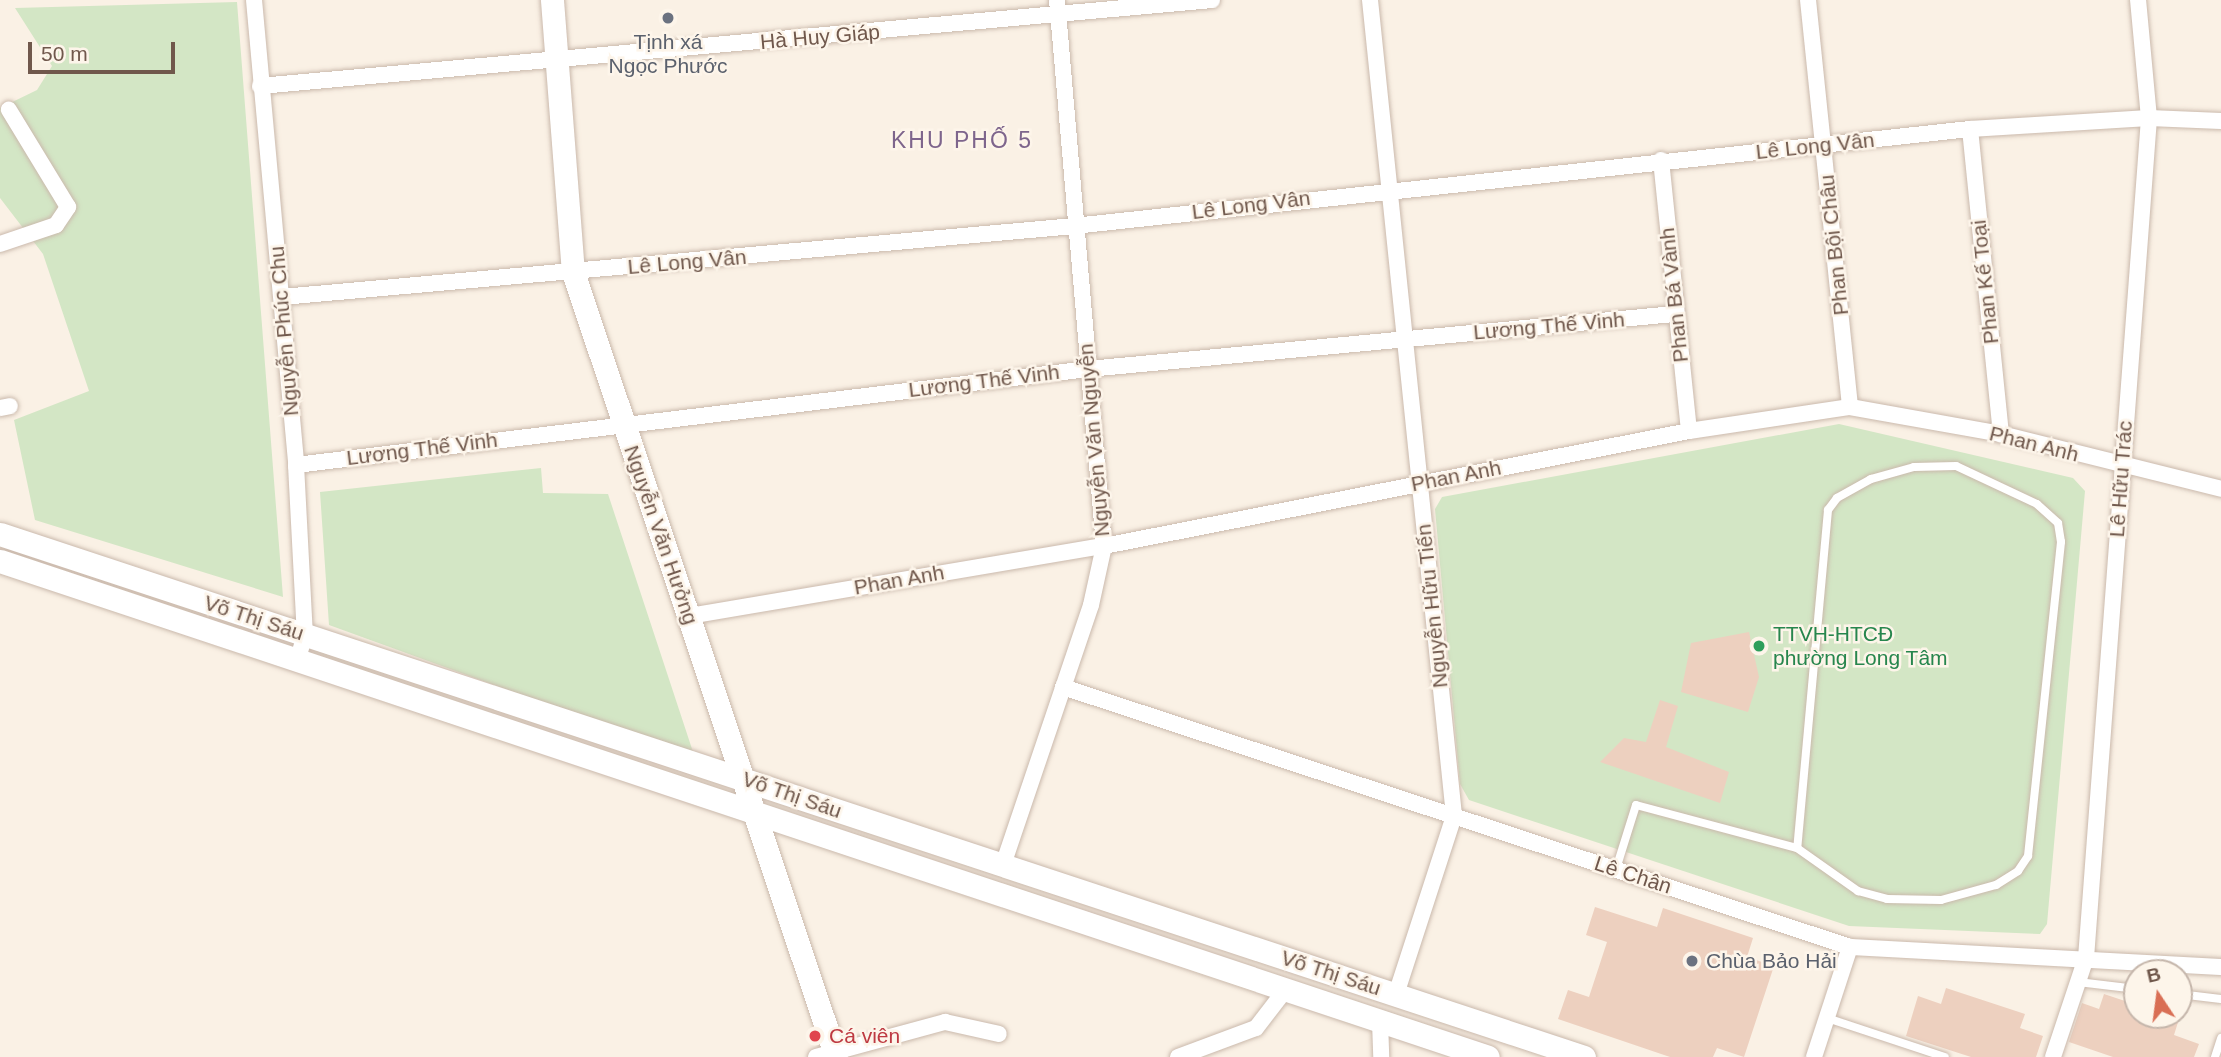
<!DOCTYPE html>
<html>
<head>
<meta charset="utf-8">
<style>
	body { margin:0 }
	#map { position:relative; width:2221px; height:1057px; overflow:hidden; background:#faf1e5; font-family:Helvetica,sans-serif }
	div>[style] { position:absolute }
	.green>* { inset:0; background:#d3e6c5 }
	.building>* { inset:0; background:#edd0bf }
	.roads { filter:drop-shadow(0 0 2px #cab9ac) drop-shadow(0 0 2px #cab9ac) }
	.lane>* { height:8px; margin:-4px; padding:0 4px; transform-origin:4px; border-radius:4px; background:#fff }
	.street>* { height:16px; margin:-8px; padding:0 8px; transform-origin:8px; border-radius:8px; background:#fff }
	.secondary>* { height:23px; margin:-11.5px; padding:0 11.5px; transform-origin:11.5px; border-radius:11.5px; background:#fff }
	.dots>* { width:19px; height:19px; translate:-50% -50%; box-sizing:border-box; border:4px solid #fdf5ea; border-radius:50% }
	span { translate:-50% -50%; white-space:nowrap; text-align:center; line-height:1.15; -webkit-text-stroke:5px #fdf5ea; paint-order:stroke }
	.street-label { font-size:21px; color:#70584c }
	.worship-label { font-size:21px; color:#5b616d }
	.left { translate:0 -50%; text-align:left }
	.leisure-label { font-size:21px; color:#27864d }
	.health-label { font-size:21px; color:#be3a42 }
	.neighbourhood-label { font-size:23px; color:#7e658c; letter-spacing:2px }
	.north { position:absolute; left:2123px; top:959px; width:70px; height:70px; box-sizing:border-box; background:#fdf5ea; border:2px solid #c5b6ab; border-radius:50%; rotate:347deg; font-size:19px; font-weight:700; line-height:28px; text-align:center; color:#70584c }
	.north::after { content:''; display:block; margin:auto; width:24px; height:32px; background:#d96f55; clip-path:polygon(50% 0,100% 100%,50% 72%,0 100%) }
	.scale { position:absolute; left:28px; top:42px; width:147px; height:32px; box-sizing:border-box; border:4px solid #70584c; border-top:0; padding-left:9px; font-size:21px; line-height:24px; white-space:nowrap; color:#70584c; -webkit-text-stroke:5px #fdf5ea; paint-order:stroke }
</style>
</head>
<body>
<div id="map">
	<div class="green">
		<div style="clip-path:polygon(237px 2px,283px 597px,35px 520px,14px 420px,89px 391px,43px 254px,0 198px,0 108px,37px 90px,52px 66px,15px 8px)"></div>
		<div style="clip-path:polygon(1839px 424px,2073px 478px,2085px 491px,2047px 924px,2040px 934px,1849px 926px,1469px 800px,1460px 784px,1435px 509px,1442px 497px)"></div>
		<div style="clip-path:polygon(541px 468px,543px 493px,608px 494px,695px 758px,329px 625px,320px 492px)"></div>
	</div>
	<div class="building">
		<div style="clip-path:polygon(1749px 632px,1759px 677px,1748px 712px,1681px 692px,1691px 643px)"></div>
		<div style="clip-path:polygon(1660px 700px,1678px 706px,1666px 747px,1729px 772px,1720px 803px,1600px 762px,1624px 738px,1646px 742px)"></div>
		<div style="clip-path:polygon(1595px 907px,1657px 927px,1663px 908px,1753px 938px,1747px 957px,1774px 966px,1744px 1057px,1717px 1048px,1713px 1057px,1670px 1057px,1558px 1019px,1568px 990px,1589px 997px,1607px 942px,1586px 935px)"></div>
		<div style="clip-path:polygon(1946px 988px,2025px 1014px,2020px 1028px,2043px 1036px,2036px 1057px,1971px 1057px,1906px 1036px,1918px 996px,1941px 1004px)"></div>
		<div style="clip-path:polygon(2104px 994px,2137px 1005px,2137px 1015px,2179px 1019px,2174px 1035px,2199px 1044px,2194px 1057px,2113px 1057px,2069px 1042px,2082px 1003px,2099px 1009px)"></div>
	</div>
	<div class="roads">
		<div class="lane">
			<div style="left:1616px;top:869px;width:67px;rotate:-72.6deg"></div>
			<div style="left:1636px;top:805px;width:167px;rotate:15deg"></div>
			<div style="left:1797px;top:848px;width:75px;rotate:35.2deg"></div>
			<div style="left:1858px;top:891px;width:30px;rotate:15deg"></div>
			<div style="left:1887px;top:899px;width:54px;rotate:1.1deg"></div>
			<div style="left:1941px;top:900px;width:57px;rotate:-15.3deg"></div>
			<div style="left:1996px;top:885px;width:26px;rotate:-32deg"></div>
			<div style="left:2018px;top:871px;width:18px;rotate:-56deg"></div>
			<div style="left:2028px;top:856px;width:316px;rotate:-84deg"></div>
			<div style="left:2061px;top:542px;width:19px;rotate:-99deg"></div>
			<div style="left:2058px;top:523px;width:28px;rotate:-138deg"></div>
			<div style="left:2037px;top:504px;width:89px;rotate:-154.9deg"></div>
			<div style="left:1956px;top:466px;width:42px;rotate:178.6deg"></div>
			<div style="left:1914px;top:467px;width:45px;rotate:164.4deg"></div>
			<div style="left:1871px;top:479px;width:39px;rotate:151deg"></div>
			<div style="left:1837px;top:498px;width:15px;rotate:127deg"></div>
			<div style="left:1828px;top:510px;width:339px;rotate:95.2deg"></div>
			<div style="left:2078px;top:982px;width:59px;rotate:6.8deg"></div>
			<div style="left:2179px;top:994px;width:42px;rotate:6.8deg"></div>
			<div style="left:1827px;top:1018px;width:124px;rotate:18.3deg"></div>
			<div style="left:2215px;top:1057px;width:20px;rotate:-72deg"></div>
		</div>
		<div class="street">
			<div style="left:254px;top:0;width:467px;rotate:84.8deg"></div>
			<div style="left:296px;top:465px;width:170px;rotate:87deg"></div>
			<div style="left:305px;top:635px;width:27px;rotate:107deg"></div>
			<div style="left:1370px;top:0;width:820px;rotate:84.12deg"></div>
			<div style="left:1454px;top:816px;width:188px;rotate:108deg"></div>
			<div style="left:1808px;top:0;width:409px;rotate:84.1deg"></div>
			<div style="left:260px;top:86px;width:956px;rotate:-5.16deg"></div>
			<div style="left:1970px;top:129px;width:307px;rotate:84.2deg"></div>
			<div style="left:1661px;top:160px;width:272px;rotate:84.1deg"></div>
			<div style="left:0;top:244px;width:59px;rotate:-18.7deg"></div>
			<div style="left:56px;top:225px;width:22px;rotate:-56deg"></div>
			<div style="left:68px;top:207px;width:114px;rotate:-121.3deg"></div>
			<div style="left:282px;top:297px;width:795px;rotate:-5.12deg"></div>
			<div style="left:1074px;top:226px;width:901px;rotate:-6.18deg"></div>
			<div style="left:1970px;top:129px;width:179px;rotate:-3.5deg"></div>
			<div style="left:2149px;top:118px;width:72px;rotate:2.4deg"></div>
			<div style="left:0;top:408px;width:10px;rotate:-11deg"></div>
			<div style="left:296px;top:465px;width:798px;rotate:-6.91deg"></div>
			<div style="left:1088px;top:369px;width:589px;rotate:-5.36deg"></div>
			<div style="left:689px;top:616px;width:421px;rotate:-9.6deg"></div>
			<div style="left:1104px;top:546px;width:596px;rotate:-11.12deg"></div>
			<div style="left:1689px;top:431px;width:163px;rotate:-8.5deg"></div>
			<div style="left:1850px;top:407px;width:153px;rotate:10.1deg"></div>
			<div style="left:2001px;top:434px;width:227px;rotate:14deg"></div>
			<div style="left:1063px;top:687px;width:829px;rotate:18.28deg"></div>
			<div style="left:1850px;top:947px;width:372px;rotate:3.1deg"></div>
			<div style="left:1003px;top:865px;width:274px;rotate:-71.3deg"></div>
			<div style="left:1091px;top:605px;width:60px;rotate:-77.6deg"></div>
			<div style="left:1104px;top:546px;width:548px;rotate:-94.92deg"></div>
			<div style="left:1380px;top:1021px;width:36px;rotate:88deg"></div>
			<div style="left:816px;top:1057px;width:134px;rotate:-15.2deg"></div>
			<div style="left:945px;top:1022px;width:55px;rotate:12.5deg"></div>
			<div style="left:1178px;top:1057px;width:83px;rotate:-20.4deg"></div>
			<div style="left:1256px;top:1028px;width:49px;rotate:-52.4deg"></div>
			<div style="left:1814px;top:1057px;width:116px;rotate:-71.9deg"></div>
			<div style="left:2053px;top:1057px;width:104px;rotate:-71.6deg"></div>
			<div style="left:2086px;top:958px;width:842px;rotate:-85.71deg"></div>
			<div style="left:2149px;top:118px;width:119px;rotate:-95.3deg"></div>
		</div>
		<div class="secondary">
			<div style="left:552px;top:0;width:273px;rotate:85.6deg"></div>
			<div style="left:573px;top:272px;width:828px;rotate:71.48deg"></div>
			<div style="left:0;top:534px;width:1668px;rotate:18.27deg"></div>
			<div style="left:0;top:561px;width:1568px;rotate:18.43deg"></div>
		</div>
	</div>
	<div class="dots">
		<div style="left:668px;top:18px;background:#6b7280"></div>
		<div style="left:1759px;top:646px;background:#2e9e5b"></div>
		<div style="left:1692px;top:961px;background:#6b7280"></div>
		<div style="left:815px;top:1036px;background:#e0444e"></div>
	</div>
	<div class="street-label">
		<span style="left:820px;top:37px;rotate:-5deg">Hà Huy Giáp</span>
		<span style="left:1815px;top:146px;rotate:-6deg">Lê Long Vân</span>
		<span style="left:1251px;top:205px;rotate:-7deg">Lê Long Vân</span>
		<span style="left:1834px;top:245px;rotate:-96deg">Phan Bội Châu</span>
		<span style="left:687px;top:262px;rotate:-5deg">Lê Long Vân</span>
		<span style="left:1985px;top:282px;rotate:-96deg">Phan Kế Toại</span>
		<span style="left:1674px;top:295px;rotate:-96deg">Phan Bá Vành</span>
		<span style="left:1549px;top:326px;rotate:-5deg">Lương Thế Vinh</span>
		<span style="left:284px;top:331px;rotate:-95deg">Nguyễn Phúc Chu</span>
		<span style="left:984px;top:381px;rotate:-7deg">Lương Thế Vinh</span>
		<span style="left:1094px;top:440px;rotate:-95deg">Nguyễn Văn Nguyễn</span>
		<span style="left:2034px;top:444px;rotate:14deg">Phan Anh</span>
		<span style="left:422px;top:449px;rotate:-7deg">Lương Thế Vinh</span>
		<span style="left:1456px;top:476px;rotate:-11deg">Phan Anh</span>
		<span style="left:2121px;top:479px;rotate:-86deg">Lê Hữu Trác</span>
		<span style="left:661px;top:535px;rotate:71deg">Nguyễn Văn Hưởng</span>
		<span style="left:899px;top:580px;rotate:-10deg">Phan Anh</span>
		<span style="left:1432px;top:606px;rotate:-96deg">Nguyễn Hữu Tiến</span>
		<span style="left:254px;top:618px;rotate:18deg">Võ Thị Sáu</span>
		<span style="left:792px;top:795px;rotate:19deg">Võ Thị Sáu</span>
		<span style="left:1633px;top:875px;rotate:18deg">Lê Chân</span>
		<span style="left:1331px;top:973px;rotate:18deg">Võ Thị Sáu</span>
	</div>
	<div class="worship-label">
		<span style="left:668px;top:54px">Tịnh xá<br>Ngọc Phước</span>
		<span class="left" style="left:1706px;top:961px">Chùa Bảo Hải</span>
	</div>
	<div class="leisure-label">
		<span class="left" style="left:1773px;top:646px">TTVH-HTCĐ<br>phường Long Tâm</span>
	</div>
	<div class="health-label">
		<span class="left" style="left:829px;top:1036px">Cá viên</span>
	</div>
	<div class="neighbourhood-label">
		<span style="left:962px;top:140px">KHU PHỐ 5</span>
	</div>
	<div class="north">B</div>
	<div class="scale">50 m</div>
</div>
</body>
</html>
